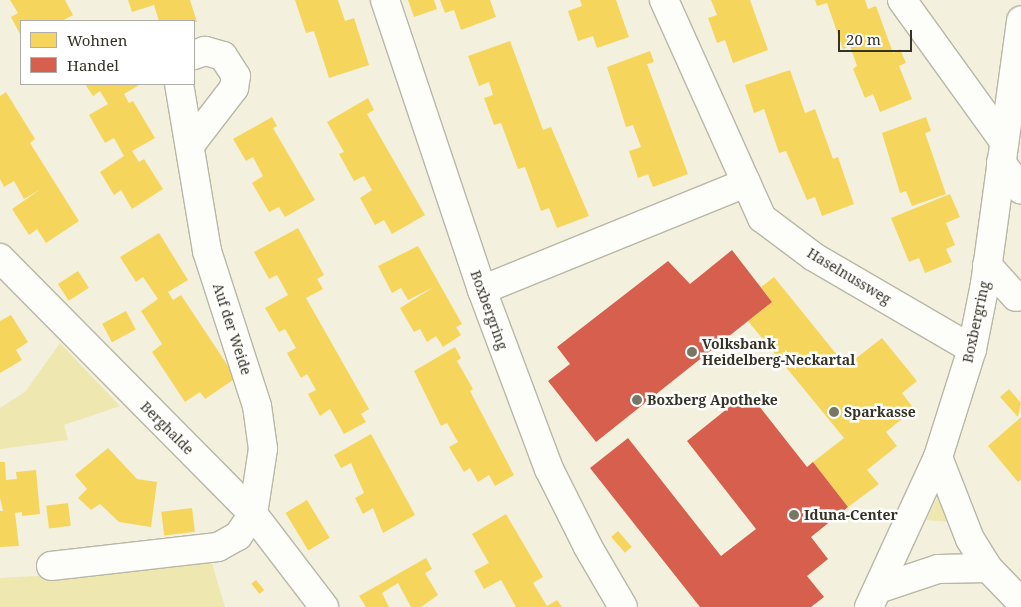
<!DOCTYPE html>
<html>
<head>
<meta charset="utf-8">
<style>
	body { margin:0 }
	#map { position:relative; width:1021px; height:607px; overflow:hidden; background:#f3f1dd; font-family:"Noto Serif",serif }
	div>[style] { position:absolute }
	.green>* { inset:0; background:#eee7b0 }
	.homes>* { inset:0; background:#f6d55c; transform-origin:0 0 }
	.shops>* { inset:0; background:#d6604d }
	.roads { filter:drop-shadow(1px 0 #b8b7a7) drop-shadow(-1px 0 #b8b7a7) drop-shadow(0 1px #b8b7a7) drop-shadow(0 -1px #b8b7a7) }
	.minor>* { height:28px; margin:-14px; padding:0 14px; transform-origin:14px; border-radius:14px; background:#fdfdfa }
	.dots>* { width:14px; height:14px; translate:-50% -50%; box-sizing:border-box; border:2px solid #fff; border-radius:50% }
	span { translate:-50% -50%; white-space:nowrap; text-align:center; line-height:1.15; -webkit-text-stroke:5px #fff; paint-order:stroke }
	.street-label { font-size:14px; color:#353325 }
	.poi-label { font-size:14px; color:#353325; font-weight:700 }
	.left { translate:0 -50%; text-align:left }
	.legend { position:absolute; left:20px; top:20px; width:175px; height:65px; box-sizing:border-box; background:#fff; border:1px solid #aeada8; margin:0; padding:6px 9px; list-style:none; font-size:15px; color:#353325 }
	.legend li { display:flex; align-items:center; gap:10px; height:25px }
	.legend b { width:25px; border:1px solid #aeada8 }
	.scale { position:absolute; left:838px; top:30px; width:74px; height:22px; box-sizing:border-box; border:2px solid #353325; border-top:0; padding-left:6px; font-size:15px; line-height:18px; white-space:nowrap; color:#353325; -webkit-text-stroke:4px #fff; paint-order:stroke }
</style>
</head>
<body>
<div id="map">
	<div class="green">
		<div style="clip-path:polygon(60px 343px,120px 406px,64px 425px,68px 440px,0 449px,0 408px,25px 392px)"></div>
		<div style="clip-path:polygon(939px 494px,943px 509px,947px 522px,926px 520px)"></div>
		<div style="clip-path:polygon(210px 557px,225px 607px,0 607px,0 578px,53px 575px)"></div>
	</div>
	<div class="homes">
		<div style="clip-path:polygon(10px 0,65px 0,73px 15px,62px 21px,21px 21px,21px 36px,11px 17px,18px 13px)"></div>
		<div style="clip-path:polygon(128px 0,190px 0,197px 22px,159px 21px,154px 5px,132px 12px)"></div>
		<div style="clip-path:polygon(295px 0,338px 0,345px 21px,354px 18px,369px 65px,329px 78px,314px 31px,306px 33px)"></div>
		<div style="clip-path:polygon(408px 0,434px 0,437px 9px,414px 17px)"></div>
		<div style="clip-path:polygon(440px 0,490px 0,496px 17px,461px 30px,454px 10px,445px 13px)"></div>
		<div style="clip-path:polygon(580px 0,616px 0,629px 37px,597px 48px,593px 36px,578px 41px,568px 11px,590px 3px,582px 6px)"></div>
		<div style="clip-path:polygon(711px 0,750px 0,768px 50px,733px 63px,725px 40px,717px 43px,708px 18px,717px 15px)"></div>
		<div style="clip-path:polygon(815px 0,865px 0,868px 9px,876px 6px,893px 53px,900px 49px,906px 63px,899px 66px,912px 99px,880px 112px,873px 94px,865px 98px,853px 69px,857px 66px,850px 46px,843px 49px,827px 3px,817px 6px)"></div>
		<div style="clip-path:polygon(510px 41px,543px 130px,551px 127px,589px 216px,557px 228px,549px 208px,541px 211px,525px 167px,518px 169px,501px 123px,494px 125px,484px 98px,493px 95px,489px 82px,479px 86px,468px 56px)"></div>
		<div style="clip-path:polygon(650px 51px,654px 62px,647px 64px,688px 174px,653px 187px,648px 174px,638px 178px,629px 151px,641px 147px,633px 125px,626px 127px,607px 67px)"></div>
		<div style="clip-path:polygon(790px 70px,805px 113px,815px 109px,833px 159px,838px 157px,854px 204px,822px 216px,815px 197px,807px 200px,786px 151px,779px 153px,764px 109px,754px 113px,745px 85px)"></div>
		<div style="clip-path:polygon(85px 84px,141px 84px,124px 94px,129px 103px,133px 101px,155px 138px,132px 151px,139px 162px,144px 159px,163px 189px,132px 209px,121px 190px,114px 195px,100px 172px,124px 156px,114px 138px,105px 143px,89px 115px,108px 104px,100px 91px,93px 96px)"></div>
		<div style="clip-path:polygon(6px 92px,35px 139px,30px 143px,79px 221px,46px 243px,37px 229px,29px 235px,12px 209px,41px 189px,24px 199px,14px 181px,4px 187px,0 179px,0 96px)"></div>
		<div style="clip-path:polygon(368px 98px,374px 110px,367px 114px,425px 215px,392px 234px,384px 220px,375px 225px,360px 198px,372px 190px,364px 176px,354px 181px,339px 154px,344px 152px,327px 122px)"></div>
		<div style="clip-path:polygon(272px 117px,277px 126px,273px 128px,315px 200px,285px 217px,279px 207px,269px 212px,252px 183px,263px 176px,253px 157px,246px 161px,233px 139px)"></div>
		<div style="clip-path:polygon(926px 117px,931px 131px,925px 133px,946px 194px,912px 206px,906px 191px,900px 193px,882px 133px)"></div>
		<div style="clip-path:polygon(950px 194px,960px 217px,946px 223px,955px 245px,946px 249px,952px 262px,925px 273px,919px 258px,909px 262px,891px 218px)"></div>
		<div style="clip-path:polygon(298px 228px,324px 275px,317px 279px,323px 289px,306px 298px,369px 409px,361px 414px,366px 422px,344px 434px,330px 409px,320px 416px,308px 394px,316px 390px,307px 374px,301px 378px,287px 353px,296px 348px,285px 329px,279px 332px,265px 308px,288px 295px,277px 275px,269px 279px,254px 252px)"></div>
		<div style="clip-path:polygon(159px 233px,188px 280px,168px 292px,173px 300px,181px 295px,236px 378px,205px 399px,200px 392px,185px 402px,152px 352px,162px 344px,141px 311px,158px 299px,143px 277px,136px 282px,120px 257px)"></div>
		<div style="clip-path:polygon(418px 246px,462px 324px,456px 327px,461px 335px,443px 347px,436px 336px,427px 342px,420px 329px,414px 332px,400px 308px,434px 287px,408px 300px,401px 288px,392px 293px,378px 266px)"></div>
		<div style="left:78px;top:271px;width:20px;height:24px;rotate:57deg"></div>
		<div style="clip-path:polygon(774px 277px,846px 366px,882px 338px,917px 381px,902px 393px,914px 409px,886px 432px,897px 446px,867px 470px,879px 484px,848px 507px,813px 462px,844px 438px,748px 321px,772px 302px,761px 287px)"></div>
		<div style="left:126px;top:311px;width:21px;height:27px;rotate:62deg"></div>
		<div style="clip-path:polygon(11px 315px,28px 342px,16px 350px,22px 360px,0 373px,0 321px)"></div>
		<div style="clip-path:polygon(455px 347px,461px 358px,457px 361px,473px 389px,470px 391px,514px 475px,495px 486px,489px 475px,478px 482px,470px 468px,464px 472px,449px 447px,458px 442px,447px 423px,441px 426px,414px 371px)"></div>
		<div style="clip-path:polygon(1009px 389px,1021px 403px,1018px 417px,1000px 397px)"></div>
		<div style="clip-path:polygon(1021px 417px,1021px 480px,1018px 482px,988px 446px)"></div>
		<div style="clip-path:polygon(371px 434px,415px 515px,383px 533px,373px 508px,363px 514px,355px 498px,364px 493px,351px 463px,341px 468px,334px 455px)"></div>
		<div style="clip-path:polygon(108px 448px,137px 479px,157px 482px,151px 527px,119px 522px,100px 504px,91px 510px,78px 498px,87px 489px,75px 475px)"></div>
		<div style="clip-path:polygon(0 462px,5px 462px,6px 480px,17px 479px,16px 472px,36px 470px,40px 514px,22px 516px,22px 512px,15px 513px,19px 546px,0 547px,0 511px,3px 511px,0 498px)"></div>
		<div style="left:307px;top:500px;width:44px;height:25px;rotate:59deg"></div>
		<div style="left:68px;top:503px;width:23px;height:22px;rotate:83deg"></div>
		<div style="left:192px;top:508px;width:24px;height:31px;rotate:83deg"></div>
		<div style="clip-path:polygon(506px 514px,543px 577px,533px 583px,547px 606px,557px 600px,562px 607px,516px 607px,501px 580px,484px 589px,474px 571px,489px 563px,472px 534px)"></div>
		<div style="left:618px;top:531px;width:21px;height:9px;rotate:49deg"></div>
		<div style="clip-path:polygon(426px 558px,432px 569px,425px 573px,438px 595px,421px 607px,411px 607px,398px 583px,382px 593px,389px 607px,366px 607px,359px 596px)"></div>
		<div style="left:256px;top:580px;width:13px;height:6px;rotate:51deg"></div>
	</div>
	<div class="shops">
		<div style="clip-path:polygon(732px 250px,772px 302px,596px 442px,548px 381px,570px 364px,557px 347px,668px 261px,690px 284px)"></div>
		<div style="clip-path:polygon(748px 392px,807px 467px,813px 462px,848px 507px,811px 537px,828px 559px,807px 576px,824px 597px,811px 607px,700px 607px,590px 468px,628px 438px,721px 556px,756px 529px,687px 441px)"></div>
	</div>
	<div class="roads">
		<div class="minor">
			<div style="left:385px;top:0;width:306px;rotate:71.5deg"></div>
			<div style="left:482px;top:290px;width:191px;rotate:69.5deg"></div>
			<div style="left:549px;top:469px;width:87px;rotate:63.4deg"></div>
			<div style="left:588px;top:547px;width:69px;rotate:59.7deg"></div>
			<div style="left:664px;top:0;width:239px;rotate:65.8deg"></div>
			<div style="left:762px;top:218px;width:65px;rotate:36.9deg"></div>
			<div style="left:814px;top:257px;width:183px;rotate:30.2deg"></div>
			<div style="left:902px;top:0;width:173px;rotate:54.2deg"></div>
			<div style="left:191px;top:144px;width:71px;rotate:-52.5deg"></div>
			<div style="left:234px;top:88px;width:12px;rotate:-81deg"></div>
			<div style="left:236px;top:76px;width:24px;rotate:-123deg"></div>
			<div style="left:223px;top:56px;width:19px;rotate:-164deg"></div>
			<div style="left:205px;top:51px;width:12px;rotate:160deg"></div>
			<div style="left:1001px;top:162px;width:34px;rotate:54deg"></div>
			<div style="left:0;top:258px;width:360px;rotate:45.3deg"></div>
			<div style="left:253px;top:514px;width:117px;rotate:52.6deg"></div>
			<div style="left:987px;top:265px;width:43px;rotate:47.8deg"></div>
			<div style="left:482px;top:290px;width:285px;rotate:-22.1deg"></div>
			<div style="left:938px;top:457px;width:88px;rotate:68.7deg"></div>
			<div style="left:970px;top:539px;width:34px;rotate:58deg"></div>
			<div style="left:988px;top:568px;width:47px;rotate:45.9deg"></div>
			<div style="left:51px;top:566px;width:168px;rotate:-6.5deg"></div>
			<div style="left:218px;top:547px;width:23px;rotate:-29deg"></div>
			<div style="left:238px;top:536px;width:27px;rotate:-56deg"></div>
			<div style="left:253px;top:514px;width:66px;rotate:-81.3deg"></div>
			<div style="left:263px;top:449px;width:43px;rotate:-97.9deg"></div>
			<div style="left:257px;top:406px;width:163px;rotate:-107.9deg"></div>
			<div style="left:207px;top:251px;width:169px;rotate:-99.5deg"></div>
			<div style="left:881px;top:588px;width:60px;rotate:-18.4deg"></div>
			<div style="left:938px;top:569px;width:50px;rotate:-1.1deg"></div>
			<div style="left:869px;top:607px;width:165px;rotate:-65.3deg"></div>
			<div style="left:938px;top:457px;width:113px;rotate:-72.5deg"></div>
			<div style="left:972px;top:349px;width:66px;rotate:-78.7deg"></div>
			<div style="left:985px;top:284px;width:266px;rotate:-82.2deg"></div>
		</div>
	</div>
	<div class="dots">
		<div style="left:692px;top:352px;background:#787665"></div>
		<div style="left:637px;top:400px;background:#787665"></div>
		<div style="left:834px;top:412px;background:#787665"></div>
		<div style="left:794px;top:515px;background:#787665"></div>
	</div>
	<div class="street-label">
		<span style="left:849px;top:276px;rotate:31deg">Haselnussweg</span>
		<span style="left:489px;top:310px;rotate:70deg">Boxbergring</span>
		<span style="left:976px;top:322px;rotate:-78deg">Boxbergring</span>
		<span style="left:232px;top:329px;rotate:72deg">Auf der Weide</span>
		<span style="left:167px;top:428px;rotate:45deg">Berghalde</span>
	</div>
	<div class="poi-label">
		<span class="left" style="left:702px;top:352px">Volksbank<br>Heidelberg-Neckartal</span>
		<span class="left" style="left:647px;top:400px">Boxberg Apotheke</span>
		<span class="left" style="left:844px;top:412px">Sparkasse</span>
		<span class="left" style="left:804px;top:515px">Iduna-Center</span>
	</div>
	<ul class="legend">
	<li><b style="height:14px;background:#f6d55c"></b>Wohnen</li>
	<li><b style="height:14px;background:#d6604d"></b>Handel</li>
	</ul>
	<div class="scale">20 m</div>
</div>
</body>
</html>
